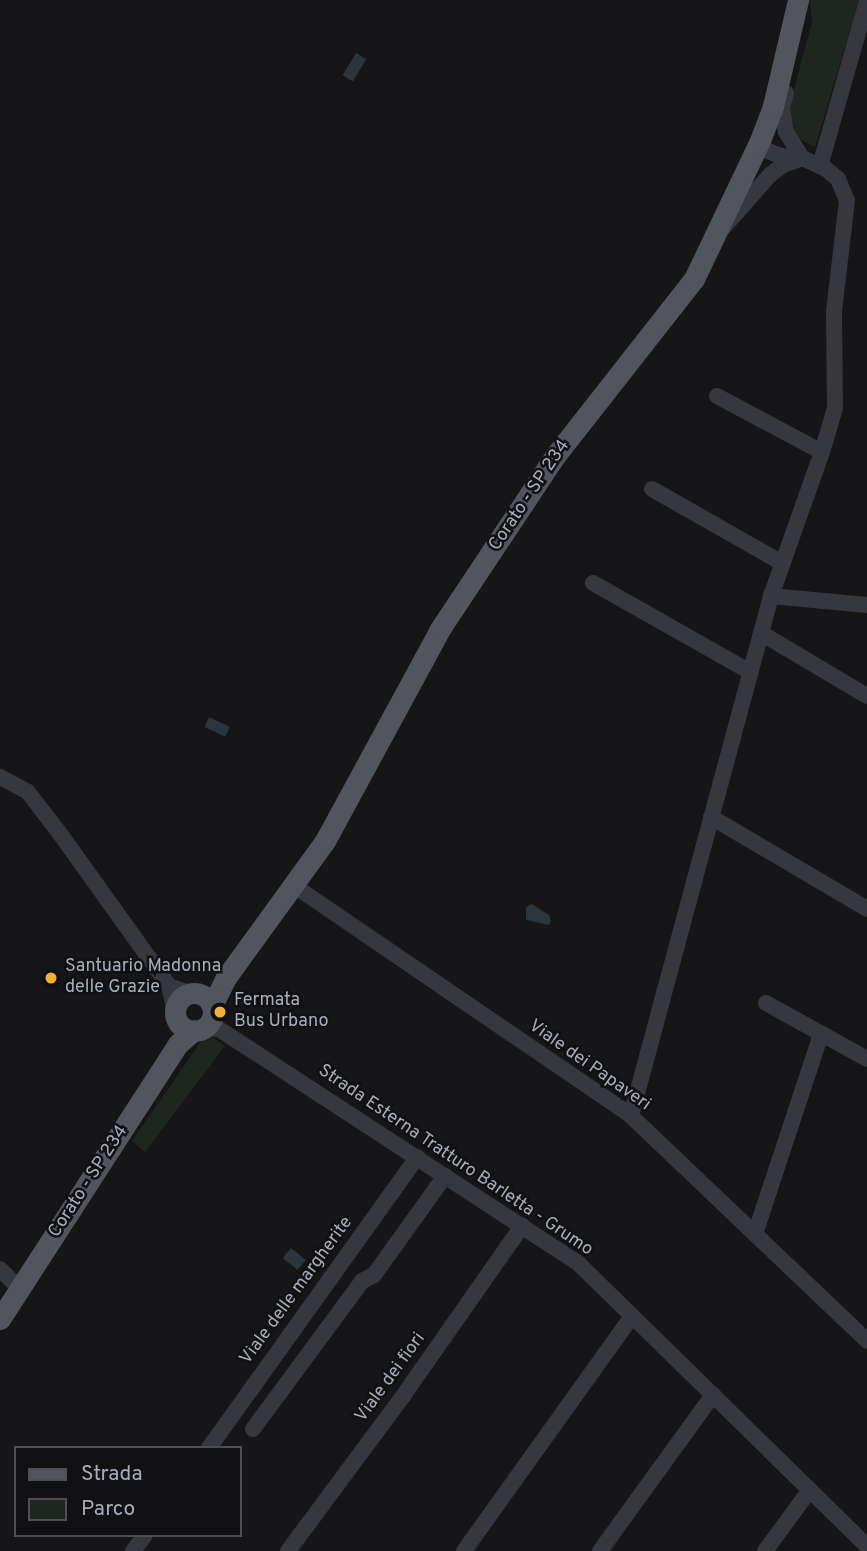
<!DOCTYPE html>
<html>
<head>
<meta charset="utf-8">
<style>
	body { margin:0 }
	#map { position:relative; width:867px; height:1551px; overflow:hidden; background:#161618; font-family:Overpass,sans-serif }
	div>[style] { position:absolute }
	.green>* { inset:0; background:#1e261f }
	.water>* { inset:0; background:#2c353c; transform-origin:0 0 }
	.minor>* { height:16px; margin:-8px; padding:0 8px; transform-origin:8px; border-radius:8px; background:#37383d }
	.major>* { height:21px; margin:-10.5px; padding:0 10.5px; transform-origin:10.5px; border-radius:10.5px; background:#53555c }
	.major>.ring { margin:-10.5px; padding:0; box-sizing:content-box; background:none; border:21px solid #53555c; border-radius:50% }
	.dots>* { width:19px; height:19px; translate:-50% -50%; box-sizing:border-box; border:4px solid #111113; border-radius:50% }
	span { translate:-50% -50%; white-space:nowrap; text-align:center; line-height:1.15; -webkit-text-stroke:5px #111113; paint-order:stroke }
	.street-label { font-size:18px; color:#a8adb8 }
	.poi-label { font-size:18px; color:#a8adb8 }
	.left { translate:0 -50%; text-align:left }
	.legend { position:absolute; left:14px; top:1446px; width:228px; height:91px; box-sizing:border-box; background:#111113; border:2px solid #4d4f55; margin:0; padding:9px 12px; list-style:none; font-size:21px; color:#a8adb8 }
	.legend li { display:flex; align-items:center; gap:14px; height:35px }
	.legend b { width:35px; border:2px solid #4d4f55 }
</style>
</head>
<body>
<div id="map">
	<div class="green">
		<div style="clip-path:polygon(810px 0,859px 0,815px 147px,798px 138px,788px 112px,812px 22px)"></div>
		<div style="clip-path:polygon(207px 1033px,225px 1046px,145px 1152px,132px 1141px)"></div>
	</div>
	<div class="water">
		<div style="left:356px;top:53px;width:12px;height:26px;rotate:31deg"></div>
		<div style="left:209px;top:717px;width:23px;height:11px;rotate:25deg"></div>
		<div style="clip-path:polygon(532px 904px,549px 915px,551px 921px,549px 925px,526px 920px,526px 907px)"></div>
		<div style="left:291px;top:1248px;width:19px;height:13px;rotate:39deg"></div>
	</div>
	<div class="minor">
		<div style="left:786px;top:93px;width:16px;rotate:105deg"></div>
		<div style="left:782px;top:108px;width:24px;rotate:81deg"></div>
		<div style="left:786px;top:132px;width:31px;rotate:58deg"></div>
		<div style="left:820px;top:166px;width:172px;rotate:-74.1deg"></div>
		<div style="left:724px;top:227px;width:69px;rotate:-48.5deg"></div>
		<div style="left:770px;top:175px;width:16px;rotate:-38deg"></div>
		<div style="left:783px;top:165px;width:18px;rotate:-19deg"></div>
		<div style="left:717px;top:396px;width:119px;rotate:28.1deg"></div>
		<div style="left:652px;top:489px;width:150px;rotate:29.6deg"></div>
		<div style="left:593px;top:583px;width:180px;rotate:29.5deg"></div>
		<div style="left:771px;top:596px;width:96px;rotate:5.4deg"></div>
		<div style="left:761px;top:633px;width:123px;rotate:30.7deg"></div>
		<div style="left:0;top:777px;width:32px;rotate:28deg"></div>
		<div style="left:28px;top:792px;width:54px;rotate:52.5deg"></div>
		<div style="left:61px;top:835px;width:186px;rotate:54.4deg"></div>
		<div style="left:169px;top:986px;width:26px;rotate:77deg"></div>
		<div style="left:711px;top:817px;width:181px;rotate:30.5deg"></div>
		<div style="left:293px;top:885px;width:409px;rotate:34.3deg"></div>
		<div style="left:631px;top:1116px;width:326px;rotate:43.6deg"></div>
		<div style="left:169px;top:986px;width:21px;rotate:19deg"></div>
		<div style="left:766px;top:1003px;width:115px;rotate:29deg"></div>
		<div style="left:203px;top:1028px;width:16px;rotate:4deg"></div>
		<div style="left:219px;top:1029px;width:430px;rotate:33.1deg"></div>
		<div style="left:579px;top:1264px;width:403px;rotate:44.4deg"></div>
		<div style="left:631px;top:1116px;width:539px;rotate:-74.93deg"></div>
		<div style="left:771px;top:596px;width:153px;rotate:-70.5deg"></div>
		<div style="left:822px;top:452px;width:46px;rotate:-73.5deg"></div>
		<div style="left:835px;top:408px;width:97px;rotate:-90.6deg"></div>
		<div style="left:834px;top:311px;width:111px;rotate:-83.3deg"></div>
		<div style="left:847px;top:201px;width:24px;rotate:-112deg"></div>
		<div style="left:838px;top:179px;width:16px;rotate:-140deg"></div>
		<div style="left:826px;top:169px;width:26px;rotate:-155deg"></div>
		<div style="left:802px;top:158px;width:21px;rotate:-175deg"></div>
		<div style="left:781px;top:156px;width:14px;rotate:-159deg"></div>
		<div style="left:768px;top:151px;width:12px;rotate:-138deg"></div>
		<div style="left:755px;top:1234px;width:211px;rotate:-71.7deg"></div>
		<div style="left:0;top:1269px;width:28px;rotate:45deg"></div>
		<div style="left:253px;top:1429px;width:184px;rotate:-53.6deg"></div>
		<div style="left:362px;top:1281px;width:13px;rotate:-27deg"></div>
		<div style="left:374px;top:1275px;width:122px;rotate:-54.4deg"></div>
		<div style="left:209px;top:1448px;width:358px;rotate:-54.4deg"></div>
		<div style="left:133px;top:1551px;width:20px;rotate:-53deg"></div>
		<div style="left:288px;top:1551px;width:193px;rotate:-53.4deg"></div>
		<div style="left:403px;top:1396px;width:208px;rotate:-55deg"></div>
		<div style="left:464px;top:1551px;width:289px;rotate:-54.4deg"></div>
		<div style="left:600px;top:1551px;width:193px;rotate:-54.1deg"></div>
		<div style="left:765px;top:1551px;width:76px;rotate:-53.6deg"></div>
	</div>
	<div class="major">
		<div class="ring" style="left:175px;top:993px;width:17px;height:17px"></div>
		<div style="left:212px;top:1006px;width:30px;rotate:-64deg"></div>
		<div style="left:225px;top:979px;width:170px;rotate:-54.1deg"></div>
		<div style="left:325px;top:841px;width:241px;rotate:-61.5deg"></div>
		<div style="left:440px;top:629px;width:208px;rotate:-56.4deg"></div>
		<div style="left:555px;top:456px;width:225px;rotate:-51.9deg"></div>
		<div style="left:694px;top:279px;width:151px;rotate:-64.5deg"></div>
		<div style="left:759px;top:143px;width:40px;rotate:-69deg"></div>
		<div style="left:773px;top:106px;width:109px;rotate:-76.7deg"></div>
		<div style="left:0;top:1319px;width:328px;rotate:-57.1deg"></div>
		<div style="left:178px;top:1044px;width:21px;rotate:-41deg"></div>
	</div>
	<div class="dots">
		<div style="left:51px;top:978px;background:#f2b134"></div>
		<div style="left:220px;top:1012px;background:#f2b134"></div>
	</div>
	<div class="street-label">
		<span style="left:530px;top:496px;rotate:-56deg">Corato - SP 234</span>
		<span style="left:589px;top:1066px;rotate:35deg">Viale dei Papaveri</span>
		<span style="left:455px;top:1161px;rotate:34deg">Strada Esterna Tratturo Barletta - Grumo</span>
		<span style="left:89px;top:1182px;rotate:-57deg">Corato - SP 234</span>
		<span style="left:297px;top:1291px;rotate:-54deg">Viale delle margherite</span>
		<span style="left:391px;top:1378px;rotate:-54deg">Viale dei fiori</span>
	</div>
	<div class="poi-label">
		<span class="left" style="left:65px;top:978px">Santuario Madonna<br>delle Grazie</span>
		<span class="left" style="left:234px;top:1012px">Fermata<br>Bus Urbano</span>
	</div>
	<ul class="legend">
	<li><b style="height:9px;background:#53555c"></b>Strada</li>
	<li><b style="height:19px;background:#1e261f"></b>Parco</li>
	</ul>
</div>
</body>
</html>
